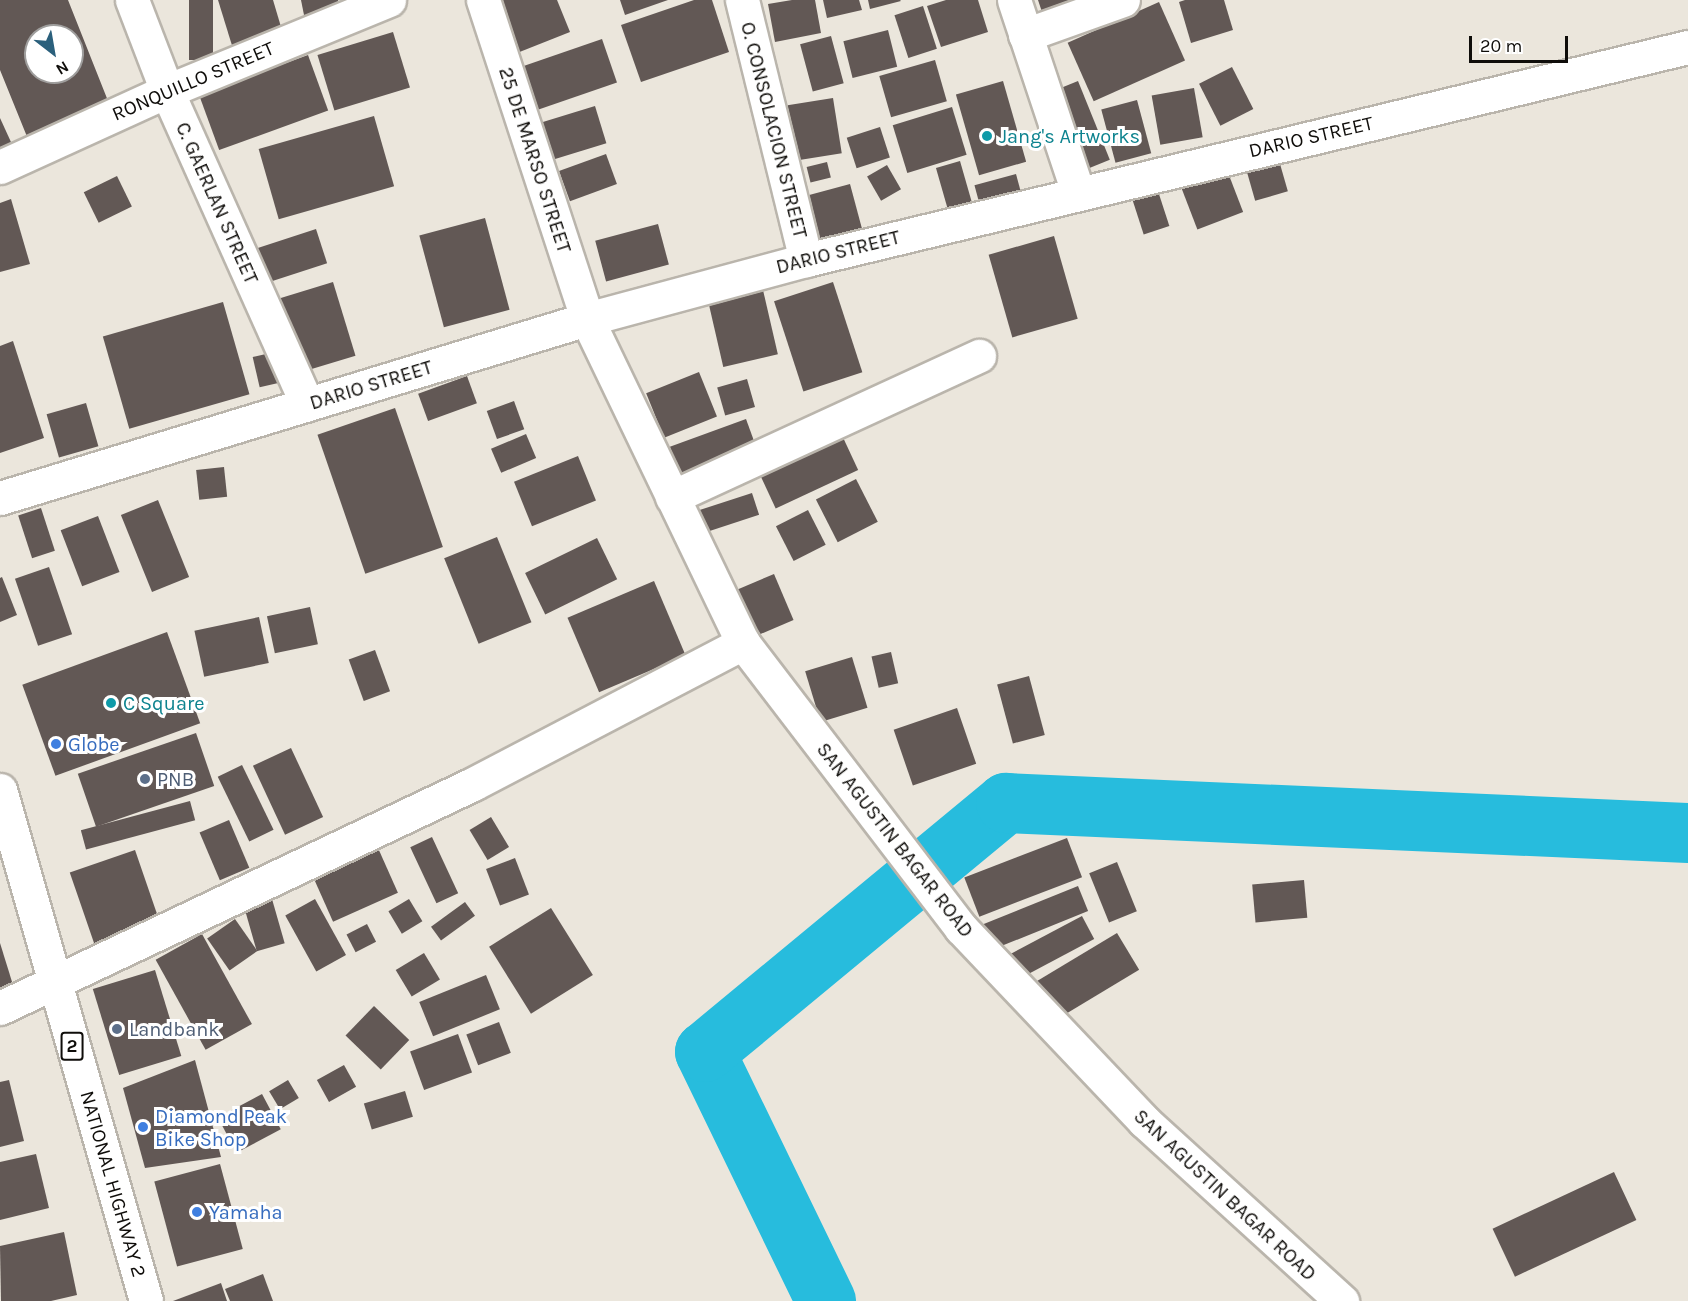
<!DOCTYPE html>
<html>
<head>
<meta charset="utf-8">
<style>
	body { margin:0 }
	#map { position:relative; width:1688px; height:1301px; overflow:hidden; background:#ebe6dc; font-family:Karla,sans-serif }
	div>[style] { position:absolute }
	.river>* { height:60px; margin:-30px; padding:0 30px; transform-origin:30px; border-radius:30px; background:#27bcdd }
	.building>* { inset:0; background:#625855; transform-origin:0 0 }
	.roads { filter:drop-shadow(2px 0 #bab5ac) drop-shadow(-2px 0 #bab5ac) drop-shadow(0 2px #bab5ac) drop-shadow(0 -2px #bab5ac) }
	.minor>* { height:33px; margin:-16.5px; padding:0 16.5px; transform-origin:16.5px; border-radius:16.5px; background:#fff }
	.major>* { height:33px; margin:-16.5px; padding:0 16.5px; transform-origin:16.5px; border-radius:16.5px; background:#fff }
	.dots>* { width:16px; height:16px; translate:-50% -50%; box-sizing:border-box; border:3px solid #fff; border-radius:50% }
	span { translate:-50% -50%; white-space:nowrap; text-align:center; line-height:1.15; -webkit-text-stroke:6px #fff; paint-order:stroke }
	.shield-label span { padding:2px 4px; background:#fff; border:2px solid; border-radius:4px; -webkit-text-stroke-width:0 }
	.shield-label { font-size:18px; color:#0f0d0a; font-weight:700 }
	.street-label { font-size:20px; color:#0f0d0a }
	.culture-label { font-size:20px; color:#0d838f }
	.left { translate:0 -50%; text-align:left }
	.shop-label { font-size:20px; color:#366cbe }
	.service-label { font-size:20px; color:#4e5e75 }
	.north { position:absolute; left:24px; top:24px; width:60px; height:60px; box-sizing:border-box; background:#fff; border:2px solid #9f9e9d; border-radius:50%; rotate:149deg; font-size:16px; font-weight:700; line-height:24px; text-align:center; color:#0f0d0a }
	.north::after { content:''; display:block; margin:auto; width:21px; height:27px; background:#2b607c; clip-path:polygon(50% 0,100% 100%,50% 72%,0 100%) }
	.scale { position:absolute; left:1469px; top:36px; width:99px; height:27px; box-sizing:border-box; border:3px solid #0f0d0a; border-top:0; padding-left:8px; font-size:18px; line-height:21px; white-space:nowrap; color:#0f0d0a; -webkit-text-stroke:4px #fff; paint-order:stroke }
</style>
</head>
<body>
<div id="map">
	<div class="river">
		<div style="left:826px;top:1301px;width:277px;rotate:-115.9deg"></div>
		<div style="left:705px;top:1052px;width:391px;rotate:-39.6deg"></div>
		<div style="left:1006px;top:803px;width:683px;rotate:2.52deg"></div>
	</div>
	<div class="building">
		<div style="clip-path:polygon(evenodd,0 0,68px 0,112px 111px,30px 144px,0 70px,0 0,36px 36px,72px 36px,72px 72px,36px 72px,36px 36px)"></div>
		<div style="left:189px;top:0;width:24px;height:60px"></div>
		<div style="clip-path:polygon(218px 0,273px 0,284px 37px,234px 52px)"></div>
		<div style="clip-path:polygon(301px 0,338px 0,342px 18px,306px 25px)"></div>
		<div style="clip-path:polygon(491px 0,557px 0,570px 32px,512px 55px)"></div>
		<div style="clip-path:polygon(620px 0,668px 0,625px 15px)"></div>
		<div style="clip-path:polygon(694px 0,712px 0,729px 52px,641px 82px,621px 25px)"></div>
		<div style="clip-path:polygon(792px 0,815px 0,821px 33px,775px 42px,768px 4px)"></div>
		<div style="clip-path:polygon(823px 0,859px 0,862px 10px,827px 18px)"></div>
		<div style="clip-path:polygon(868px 0,900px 0,901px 1px,870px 9px)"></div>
		<div style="clip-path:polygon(946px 0,978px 0,988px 32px,941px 47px,927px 6px)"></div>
		<div style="clip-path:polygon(1038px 0,1082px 0,1044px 18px)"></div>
		<div style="clip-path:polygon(1185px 0,1224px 0,1233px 30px,1191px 43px,1179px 2px)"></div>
		<div style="left:1159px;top:2px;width:64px;height:100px;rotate:66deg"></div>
		<div style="left:923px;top:6px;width:45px;height:30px;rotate:72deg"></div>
		<div style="left:888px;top:30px;width:38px;height:46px;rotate:76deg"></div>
		<div style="left:393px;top:32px;width:58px;height:79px;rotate:73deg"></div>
		<div style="left:831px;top:36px;width:49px;height:32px;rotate:75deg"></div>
		<div style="left:602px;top:39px;width:46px;height:89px;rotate:71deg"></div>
		<div style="left:308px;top:55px;width:59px;height:116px;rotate:70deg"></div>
		<div style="left:935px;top:60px;width:43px;height:58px;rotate:74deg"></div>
		<div style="left:1232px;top:67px;width:47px;height:37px;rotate:63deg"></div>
		<div style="left:1003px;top:81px;width:84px;height:49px;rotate:74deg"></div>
		<div style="left:1078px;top:81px;width:85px;height:30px;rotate:68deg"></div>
		<div style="left:1194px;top:88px;width:50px;height:43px;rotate:80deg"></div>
		<div style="left:833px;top:98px;width:56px;height:46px;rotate:81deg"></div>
		<div style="left:1137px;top:100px;width:55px;height:37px;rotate:75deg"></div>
		<div style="left:595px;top:106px;width:39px;height:63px;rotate:73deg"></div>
		<div style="left:952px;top:107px;width:50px;height:62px;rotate:73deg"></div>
		<div style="left:374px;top:116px;width:73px;height:120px;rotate:74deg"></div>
		<div style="clip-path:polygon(0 118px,16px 153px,0 160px)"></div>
		<div style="left:880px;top:127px;width:32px;height:35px;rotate:72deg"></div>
		<div style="left:1276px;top:150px;width:43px;height:34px;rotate:74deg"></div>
		<div style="left:606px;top:154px;width:32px;height:50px;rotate:70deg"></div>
		<div style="left:960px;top:161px;width:51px;height:25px;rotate:74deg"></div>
		<div style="left:827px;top:162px;width:16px;height:21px;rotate:76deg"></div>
		<div style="left:887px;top:165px;width:28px;height:23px;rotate:60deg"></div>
		<div style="left:1227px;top:170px;width:45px;height:49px;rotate:69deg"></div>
		<div style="left:1016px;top:174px;width:27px;height:43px;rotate:75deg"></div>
		<div style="left:117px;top:176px;width:34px;height:37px;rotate:64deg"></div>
		<div style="left:850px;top:184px;width:56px;height:47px;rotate:75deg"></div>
		<div style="left:1157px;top:188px;width:40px;height:27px;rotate:72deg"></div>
		<div style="clip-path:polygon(11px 199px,30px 264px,0 272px,0 203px)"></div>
		<div style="left:485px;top:218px;width:95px;height:68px;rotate:75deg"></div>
		<div style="left:658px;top:224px;width:42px;height:65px;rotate:75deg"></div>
		<div style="left:316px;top:229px;width:36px;height:72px;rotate:72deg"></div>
		<div style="left:1054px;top:236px;width:86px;height:68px;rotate:74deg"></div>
		<div style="left:333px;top:282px;width:77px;height:58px;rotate:73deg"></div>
		<div style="left:833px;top:282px;width:95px;height:62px;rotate:72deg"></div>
		<div style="left:763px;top:290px;width:66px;height:56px;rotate:77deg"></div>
		<div style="left:223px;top:302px;width:96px;height:125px;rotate:74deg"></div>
		<div style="clip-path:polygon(13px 341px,44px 438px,0 453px,0 346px)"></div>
		<div style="left:279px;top:351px;width:31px;height:27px;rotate:77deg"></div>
		<div style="left:699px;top:372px;width:48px;height:57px;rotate:68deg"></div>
		<div style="left:467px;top:376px;width:29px;height:52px;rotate:70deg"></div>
		<div style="left:747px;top:379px;width:29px;height:31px;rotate:74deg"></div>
		<div style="left:514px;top:401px;width:30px;height:29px;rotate:70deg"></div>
		<div style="left:86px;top:403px;width:45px;height:41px;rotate:74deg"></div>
		<div style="left:395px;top:408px;width:147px;height:82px;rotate:71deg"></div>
		<div style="left:746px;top:419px;width:33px;height:81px;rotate:70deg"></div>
		<div style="left:840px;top:431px;width:43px;height:91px;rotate:65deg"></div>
		<div style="left:526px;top:434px;width:26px;height:38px;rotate:67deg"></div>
		<div style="left:578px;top:456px;width:48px;height:69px;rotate:68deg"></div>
		<div style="left:224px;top:467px;width:30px;height:28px;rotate:84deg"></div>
		<div style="left:856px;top:479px;width:48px;height:45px;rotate:63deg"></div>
		<div style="left:752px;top:493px;width:23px;height:56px;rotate:72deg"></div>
		<div style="left:158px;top:500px;width:83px;height:40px;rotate:68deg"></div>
		<div style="left:41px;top:508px;width:45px;height:24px;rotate:72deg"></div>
		<div style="left:808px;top:510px;width:39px;height:36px;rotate:63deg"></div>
		<div style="left:98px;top:516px;width:60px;height:40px;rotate:69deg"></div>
		<div style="left:497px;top:537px;width:92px;height:57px;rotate:68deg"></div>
		<div style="left:597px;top:538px;width:46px;height:80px;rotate:64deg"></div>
		<div style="left:49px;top:567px;width:71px;height:36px;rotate:71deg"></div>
		<div style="left:774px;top:574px;width:50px;height:48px;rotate:67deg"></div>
		<div style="clip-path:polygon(2px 577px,17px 615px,0 622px,0 578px)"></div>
		<div style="left:654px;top:581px;width:81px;height:94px;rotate:67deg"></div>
		<div style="left:310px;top:607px;width:38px;height:44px;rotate:78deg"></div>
		<div style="left:259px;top:617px;width:47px;height:66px;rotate:78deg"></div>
		<div style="left:167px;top:632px;width:97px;height:154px;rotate:70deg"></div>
		<div style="left:375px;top:650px;width:44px;height:28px;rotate:70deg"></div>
		<div style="left:891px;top:652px;width:32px;height:20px;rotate:77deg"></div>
		<div style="left:852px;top:657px;width:53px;height:49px;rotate:73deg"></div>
		<div style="left:1029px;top:676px;width:61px;height:33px;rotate:75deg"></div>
		<div style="left:957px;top:708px;width:59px;height:67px;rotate:71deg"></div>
		<div style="left:196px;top:733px;width:56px;height:125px;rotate:71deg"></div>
		<div style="left:291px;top:748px;width:76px;height:42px;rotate:65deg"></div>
		<div style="left:242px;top:765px;width:72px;height:27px;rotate:64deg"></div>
		<div style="left:190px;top:801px;width:20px;height:113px;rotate:75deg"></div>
		<div style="left:491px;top:817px;width:35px;height:25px;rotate:59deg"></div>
		<div style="left:229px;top:820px;width:52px;height:32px;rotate:67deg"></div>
		<div style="left:432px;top:837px;width:62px;height:24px;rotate:65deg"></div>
		<div style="left:1067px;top:838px;width:42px;height:110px;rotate:69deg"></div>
		<div style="left:378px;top:848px;width:49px;height:71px;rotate:66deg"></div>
		<div style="left:135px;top:850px;width:78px;height:69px;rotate:71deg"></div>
		<div style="left:515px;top:858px;width:39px;height:31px;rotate:69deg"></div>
		<div style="left:1117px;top:862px;width:53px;height:30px;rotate:68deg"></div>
		<div style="left:1304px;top:880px;width:38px;height:52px;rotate:85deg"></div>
		<div style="left:1078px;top:886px;width:27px;height:105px;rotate:68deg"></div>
		<div style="left:272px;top:899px;width:46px;height:29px;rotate:74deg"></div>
		<div style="left:315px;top:899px;width:64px;height:34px;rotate:61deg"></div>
		<div style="left:409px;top:899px;width:26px;height:24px;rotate:59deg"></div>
		<div style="left:465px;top:902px;width:17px;height:42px;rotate:54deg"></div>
		<div style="left:551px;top:908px;width:79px;height:73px;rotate:58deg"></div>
		<div style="left:1082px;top:916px;width:26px;height:81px;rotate:62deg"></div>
		<div style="left:235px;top:919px;width:39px;height:34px;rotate:55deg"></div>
		<div style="left:367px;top:924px;width:20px;height:23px;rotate:63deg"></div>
		<div style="left:1117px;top:933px;width:43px;height:100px;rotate:59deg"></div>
		<div style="left:202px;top:934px;width:103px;height:53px;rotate:61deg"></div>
		<div style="clip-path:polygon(0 943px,13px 985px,0 989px)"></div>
		<div style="left:424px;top:953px;width:31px;height:33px;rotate:59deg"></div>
		<div style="left:155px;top:970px;width:90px;height:65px;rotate:73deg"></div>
		<div style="left:486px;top:975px;width:37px;height:72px;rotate:68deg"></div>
		<div style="left:374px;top:1006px;width:49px;height:41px;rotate:44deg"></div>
		<div style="left:499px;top:1022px;width:33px;height:35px;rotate:69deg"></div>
		<div style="left:458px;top:1034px;width:41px;height:51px;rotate:70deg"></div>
		<div style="clip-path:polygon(195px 1060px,221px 1157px,145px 1168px,123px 1088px)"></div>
		<div style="left:344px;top:1065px;width:25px;height:31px;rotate:61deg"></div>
		<div style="clip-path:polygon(9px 1080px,24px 1141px,0 1147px,0 1082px)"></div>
		<div style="left:288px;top:1080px;width:21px;height:22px;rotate:59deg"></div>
		<div style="left:405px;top:1091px;width:27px;height:43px;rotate:73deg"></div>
		<div style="left:262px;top:1094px;width:40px;height:50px;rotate:62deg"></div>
		<div style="clip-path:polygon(36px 1154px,49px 1208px,0 1220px,0 1162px)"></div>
		<div style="left:220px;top:1164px;width:88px;height:68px;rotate:75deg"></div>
		<div style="left:1614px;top:1172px;width:53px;height:134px;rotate:65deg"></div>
		<div style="clip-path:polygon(64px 1232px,77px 1295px,51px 1301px,1px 1301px,0 1246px)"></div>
		<div style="clip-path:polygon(263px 1274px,273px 1301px,230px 1301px,225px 1289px)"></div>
		<div style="clip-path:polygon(221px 1283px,227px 1301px,173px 1301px)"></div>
	</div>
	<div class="roads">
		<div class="minor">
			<div style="left:132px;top:0;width:97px;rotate:69deg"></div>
			<div style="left:167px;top:91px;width:343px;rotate:65.9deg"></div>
			<div style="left:483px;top:0;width:336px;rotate:71.9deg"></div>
			<div style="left:587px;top:319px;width:360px;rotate:64.3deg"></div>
			<div style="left:743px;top:643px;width:359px;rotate:52.6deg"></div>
			<div style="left:961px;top:928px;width:266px;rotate:46.5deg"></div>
			<div style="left:1144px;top:1121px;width:268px;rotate:42.3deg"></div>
			<div style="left:742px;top:0;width:268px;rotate:76.2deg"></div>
			<div style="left:1014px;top:0;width:202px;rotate:71.6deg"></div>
			<div style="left:1025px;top:35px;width:104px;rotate:-19.7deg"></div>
			<div style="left:0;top:167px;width:183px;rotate:-24.5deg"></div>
			<div style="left:167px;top:91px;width:240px;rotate:-22.3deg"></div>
			<div style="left:672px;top:497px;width:338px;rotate:-24.7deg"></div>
			<div style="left:0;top:498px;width:614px;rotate:-16.96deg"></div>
			<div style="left:587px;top:319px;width:227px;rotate:-15.1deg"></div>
			<div style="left:806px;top:260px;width:907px;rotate:-13.58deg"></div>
			<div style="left:0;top:1008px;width:523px;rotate:-25.34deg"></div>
			<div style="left:473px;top:784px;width:305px;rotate:-27.6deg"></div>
		</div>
		<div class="major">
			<div style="left:0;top:790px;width:531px;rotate:74.05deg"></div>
		</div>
	</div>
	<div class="dots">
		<div style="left:987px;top:136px;background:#0f9aa8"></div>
		<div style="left:111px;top:703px;background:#0f9aa8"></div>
		<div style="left:56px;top:744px;background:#3f7fe0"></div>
		<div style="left:145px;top:779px;background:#5c6f8a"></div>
		<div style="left:117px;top:1029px;background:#5c6f8a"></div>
		<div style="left:143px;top:1127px;background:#3f7fe0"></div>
		<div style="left:197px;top:1212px;background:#3f7fe0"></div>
	</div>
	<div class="shield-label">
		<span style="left:72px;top:1046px">2</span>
	</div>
	<div class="street-label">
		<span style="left:193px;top:81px;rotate:-23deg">RONQUILLO STREET</span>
		<span style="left:774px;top:130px;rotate:76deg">O. CONSOLACION STREET</span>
		<span style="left:1311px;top:137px;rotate:-13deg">DARIO STREET</span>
		<span style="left:535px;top:160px;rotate:72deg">25 DE MARSO STREET</span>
		<span style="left:217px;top:203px;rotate:66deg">C. GAERLAN STREET</span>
		<span style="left:838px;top:252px;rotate:-14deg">DARIO STREET</span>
		<span style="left:371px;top:385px;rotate:-17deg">DARIO STREET</span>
		<span style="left:895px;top:840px;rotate:52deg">SAN AGUSTIN BAGAR ROAD</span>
		<span style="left:113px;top:1184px;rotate:74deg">NATIONAL HIGHWAY 2</span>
		<span style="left:1225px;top:1195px;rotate:43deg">SAN AGUSTIN BAGAR ROAD</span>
	</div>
	<div class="culture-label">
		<span class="left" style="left:999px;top:136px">Jang's Artworks</span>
		<span class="left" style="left:123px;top:703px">C Square</span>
	</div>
	<div class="shop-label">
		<span class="left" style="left:68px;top:744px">Globe</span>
		<span class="left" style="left:155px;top:1128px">Diamond Peak<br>Bike Shop</span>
		<span class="left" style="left:209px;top:1212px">Yamaha</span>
	</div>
	<div class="service-label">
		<span class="left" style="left:157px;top:779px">PNB</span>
		<span class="left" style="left:129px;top:1029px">Landbank</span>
	</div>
	<div class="north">N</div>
	<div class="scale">20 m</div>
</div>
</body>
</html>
